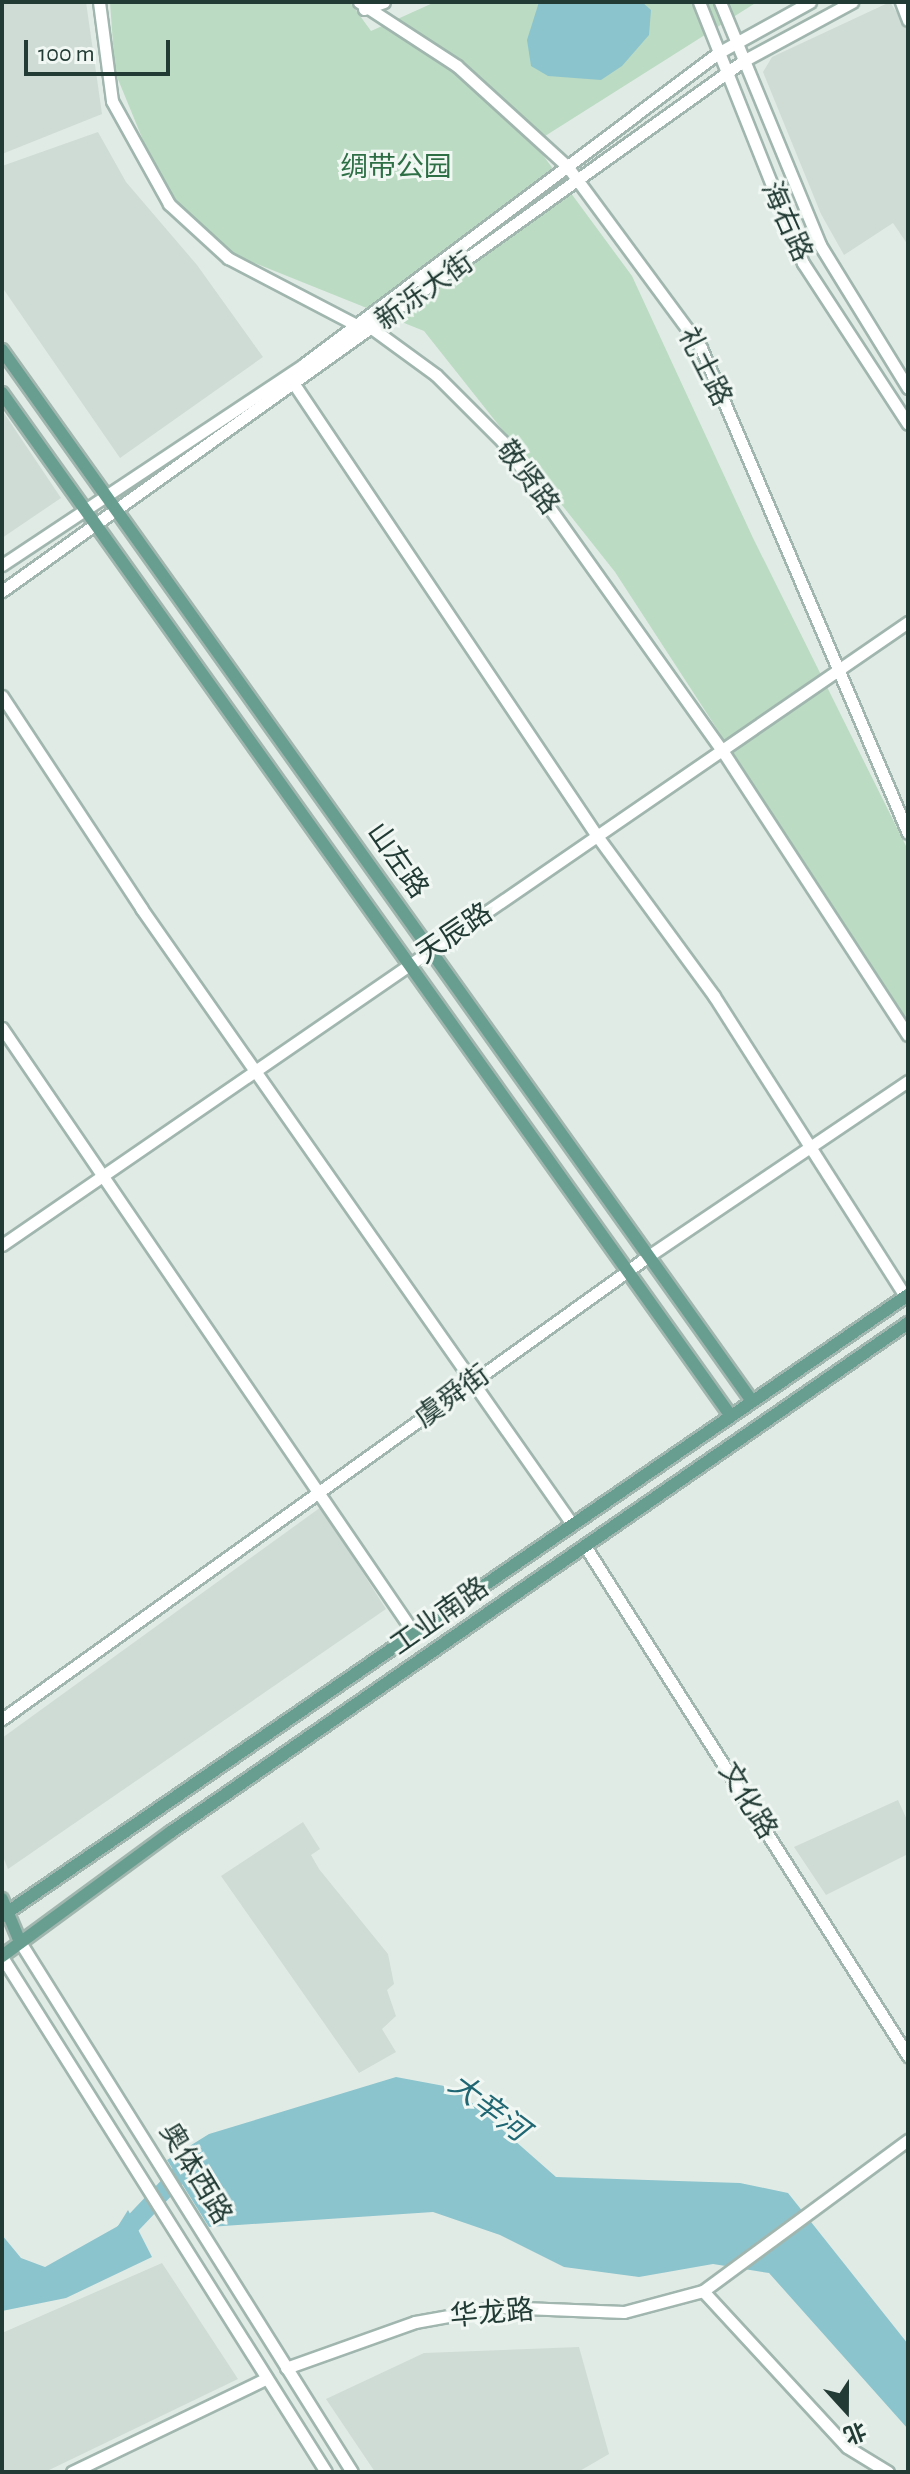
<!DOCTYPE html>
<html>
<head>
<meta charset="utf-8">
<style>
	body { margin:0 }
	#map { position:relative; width:910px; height:2474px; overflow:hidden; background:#e1ebe6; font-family:"Alegreya Sans","Noto Sans SC",sans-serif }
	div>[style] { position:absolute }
	.built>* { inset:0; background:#cfdbd5 }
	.green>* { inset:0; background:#bbdbc3 }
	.water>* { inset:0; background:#8cc4cd }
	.river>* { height:18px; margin:-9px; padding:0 9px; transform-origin:9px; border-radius:9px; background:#8cc4cd }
	.roads { filter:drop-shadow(2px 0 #a0b6ae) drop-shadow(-2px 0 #a0b6ae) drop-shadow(0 2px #a0b6ae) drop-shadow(0 -2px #a0b6ae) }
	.secondary>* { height:11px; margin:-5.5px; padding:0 5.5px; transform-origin:5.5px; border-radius:5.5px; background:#fff }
	.primary>* { height:12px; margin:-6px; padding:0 6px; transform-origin:6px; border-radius:6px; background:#689e8f }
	span { translate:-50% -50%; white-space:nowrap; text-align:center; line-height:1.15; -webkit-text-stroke:6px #f1f8f4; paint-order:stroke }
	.park-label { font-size:28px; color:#2f6f46 }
	.street-label { font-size:28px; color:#223b34 }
	.water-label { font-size:30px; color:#206773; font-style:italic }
	.frame { position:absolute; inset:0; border:4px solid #223b34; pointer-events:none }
	.north { position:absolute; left:806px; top:2370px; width:80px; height:80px; -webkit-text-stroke:6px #f1f8f4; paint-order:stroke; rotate:159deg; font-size:22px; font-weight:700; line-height:32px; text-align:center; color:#223b34 }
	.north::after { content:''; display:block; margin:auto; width:28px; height:36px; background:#223b34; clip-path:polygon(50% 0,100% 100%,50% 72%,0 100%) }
	.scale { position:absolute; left:24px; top:40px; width:146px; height:36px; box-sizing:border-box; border:4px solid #223b34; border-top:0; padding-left:10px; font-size:24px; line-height:28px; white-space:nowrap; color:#223b34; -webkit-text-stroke:6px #f1f8f4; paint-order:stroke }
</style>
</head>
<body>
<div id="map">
	<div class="built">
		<div style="clip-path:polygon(2px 2px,86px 2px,102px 114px,2px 154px)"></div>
		<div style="clip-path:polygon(890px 2px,908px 30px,908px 245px,893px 223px,844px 255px,821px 214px,763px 72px,772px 57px)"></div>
		<div style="clip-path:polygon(98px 132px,126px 182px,197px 265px,263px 357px,120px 458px,2px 287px,2px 166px)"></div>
		<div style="clip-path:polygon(2px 410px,61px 498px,2px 538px)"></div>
		<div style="clip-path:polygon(321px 1507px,386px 1609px,8px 1869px,2px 1854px,2px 1738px)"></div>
		<div style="clip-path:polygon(898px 1800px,908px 1822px,908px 1854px,826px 1895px,794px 1847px)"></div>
		<div style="clip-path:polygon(303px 1822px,320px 1849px,311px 1855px,319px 1869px,388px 1954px,394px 1984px,387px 1990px,396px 2016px,382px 2029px,396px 2052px,359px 2073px,221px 1876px)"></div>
		<div style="clip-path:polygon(162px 2263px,238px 2379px,45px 2472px,2px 2472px,2px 2333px)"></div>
		<div style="clip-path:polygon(579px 2347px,609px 2454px,578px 2472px,375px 2472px,326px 2399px,424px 2353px)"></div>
	</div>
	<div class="green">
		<div style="clip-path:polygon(110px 2px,350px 2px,371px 31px,435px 2px,757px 2px,534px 143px,632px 276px,753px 538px,908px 850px,908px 1023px,615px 572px,424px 331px,217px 248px,159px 179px,115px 72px)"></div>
	</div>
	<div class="water">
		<div style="clip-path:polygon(539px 2px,642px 2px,651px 10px,649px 35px,622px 66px,601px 80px,548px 76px,531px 66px,527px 40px)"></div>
		<div style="clip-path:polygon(396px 2077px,455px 2088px,556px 2177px,740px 2183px,788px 2193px,908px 2344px,908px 2429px,769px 2273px,713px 2264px,639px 2277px,564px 2267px,500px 2235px,433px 2212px,209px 2227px,167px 2160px,209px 2134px)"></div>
		<div style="clip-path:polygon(128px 2210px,152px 2257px,66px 2298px,2px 2311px,2px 2235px,21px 2258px,45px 2267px,118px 2226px)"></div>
	</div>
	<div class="river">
		<div style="left:118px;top:2239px;width:110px;rotate:-46.5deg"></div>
	</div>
	<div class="roads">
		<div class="secondary">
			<div style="left:99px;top:2px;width:100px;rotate:82.5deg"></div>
			<div style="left:112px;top:101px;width:118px;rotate:61deg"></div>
			<div style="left:169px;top:204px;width:80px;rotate:42.5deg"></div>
			<div style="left:228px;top:258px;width:144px;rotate:27.6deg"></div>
			<div style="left:356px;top:325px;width:17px;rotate:13deg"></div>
			<div style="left:373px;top:329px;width:78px;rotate:36.1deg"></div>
			<div style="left:436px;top:375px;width:93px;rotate:45deg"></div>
			<div style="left:502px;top:441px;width:379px;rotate:54.6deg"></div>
			<div style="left:722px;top:750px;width:340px;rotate:56.9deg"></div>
			<div style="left:359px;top:2px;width:117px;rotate:33.1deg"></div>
			<div style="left:457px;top:66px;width:149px;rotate:42.3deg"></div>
			<div style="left:567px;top:166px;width:226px;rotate:53.6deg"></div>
			<div style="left:701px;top:348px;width:527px;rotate:66.89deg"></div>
			<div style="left:699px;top:2px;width:281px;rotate:68.3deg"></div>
			<div style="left:803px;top:263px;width:192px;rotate:56.9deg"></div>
			<div style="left:720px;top:2px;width:263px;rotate:67.6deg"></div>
			<div style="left:820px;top:245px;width:168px;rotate:58.4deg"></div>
			<div style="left:901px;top:2px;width:19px;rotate:69deg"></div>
			<div style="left:364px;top:9px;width:21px;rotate:-19deg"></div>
			<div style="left:294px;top:384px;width:544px;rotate:56.16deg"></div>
			<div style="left:597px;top:836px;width:198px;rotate:53.8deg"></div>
			<div style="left:714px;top:996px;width:357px;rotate:57.5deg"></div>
			<div style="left:2px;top:565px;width:363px;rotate:-33.6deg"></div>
			<div style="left:304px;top:364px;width:518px;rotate:-36.91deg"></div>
			<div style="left:718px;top:53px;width:105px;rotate:-29deg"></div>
			<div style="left:2px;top:591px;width:911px;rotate:-35.57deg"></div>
			<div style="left:743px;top:61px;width:124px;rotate:-28.4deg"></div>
			<div style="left:2px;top:696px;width:254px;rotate:56.7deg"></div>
			<div style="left:141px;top:908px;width:752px;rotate:55.02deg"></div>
			<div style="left:2px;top:1028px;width:732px;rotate:55.75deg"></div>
			<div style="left:2px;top:1245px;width:1100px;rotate:-34.51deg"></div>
			<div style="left:585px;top:1546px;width:604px;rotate:57.65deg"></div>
			<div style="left:2px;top:1719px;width:793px;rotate:-35.61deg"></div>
			<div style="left:647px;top:1257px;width:315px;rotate:-34deg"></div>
			<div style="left:20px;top:1942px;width:625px;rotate:57.94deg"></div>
			<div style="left:2px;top:1957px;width:608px;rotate:57.82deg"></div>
			<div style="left:703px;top:2291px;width:212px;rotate:47.3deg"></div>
			<div style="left:847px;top:2447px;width:48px;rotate:31.4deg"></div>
			<div style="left:286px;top:2368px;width:137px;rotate:-19.6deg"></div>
			<div style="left:415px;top:2322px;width:84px;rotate:-10.2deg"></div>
			<div style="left:498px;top:2307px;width:126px;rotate:2.3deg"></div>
			<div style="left:624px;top:2312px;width:82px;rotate:-14.9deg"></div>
			<div style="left:703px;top:2291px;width:255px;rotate:-36.4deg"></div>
			<div style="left:72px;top:2472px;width:216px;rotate:-25.7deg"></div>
		</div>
		<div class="primary">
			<div style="left:2px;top:350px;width:1291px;rotate:54.49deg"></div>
			<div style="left:2px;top:393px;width:1256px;rotate:54.53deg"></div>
			<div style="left:2px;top:1899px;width:47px;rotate:67.3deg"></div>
			<div style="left:2px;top:1916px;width:1098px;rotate:-34.43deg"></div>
			<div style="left:2px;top:1956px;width:210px;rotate:-36.3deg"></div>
			<div style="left:171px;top:1832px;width:896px;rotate:-34.63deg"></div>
		</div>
	</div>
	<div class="park-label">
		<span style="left:396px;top:168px">绸带公园</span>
	</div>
	<div class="street-label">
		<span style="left:786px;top:222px;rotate:66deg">海右路</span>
		<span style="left:425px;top:292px;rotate:-35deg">新泺大街</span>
		<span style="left:704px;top:367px;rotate:63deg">礼士路</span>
		<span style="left:527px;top:478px;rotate:53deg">敬贤路</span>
		<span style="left:397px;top:861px;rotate:55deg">山左路</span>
		<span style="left:455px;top:934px;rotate:-34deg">天辰路</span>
		<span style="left:453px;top:1397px;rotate:-36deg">虞舜街</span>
		<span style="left:440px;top:1617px;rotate:-35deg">工业南路</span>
		<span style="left:747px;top:1801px;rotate:58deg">文化路</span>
		<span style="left:195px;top:2174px;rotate:59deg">奥体西路</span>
		<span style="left:492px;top:2314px;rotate:-5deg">华龙路</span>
	</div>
	<div class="water-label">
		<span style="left:488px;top:2108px;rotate:37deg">大辛河</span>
	</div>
	<div class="frame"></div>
	<div class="north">北</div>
	<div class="scale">100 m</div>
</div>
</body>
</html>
